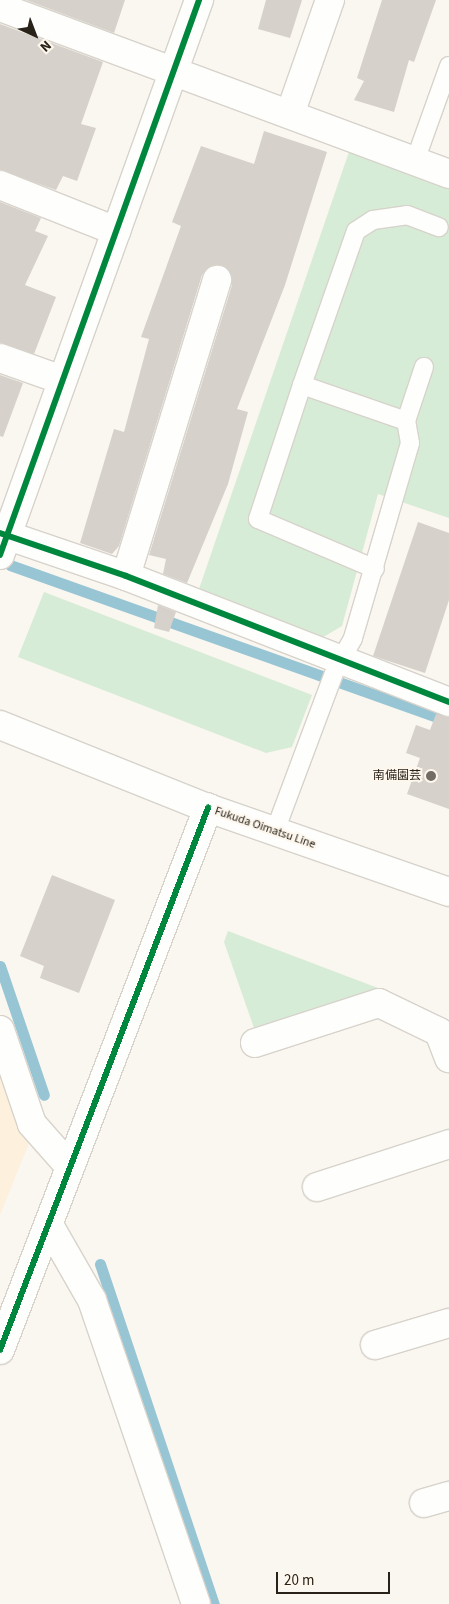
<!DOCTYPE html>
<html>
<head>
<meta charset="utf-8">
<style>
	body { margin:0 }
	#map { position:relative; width:449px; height:1604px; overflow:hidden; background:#faf6f0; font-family:"Source Sans 3","Noto Sans JP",sans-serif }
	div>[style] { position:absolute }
	.built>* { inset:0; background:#fdf0dc }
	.green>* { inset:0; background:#d7ecd6 }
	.stream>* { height:11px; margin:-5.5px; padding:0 5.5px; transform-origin:5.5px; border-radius:5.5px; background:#97c5d4 }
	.building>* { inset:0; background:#d6d1ca }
	.roads { filter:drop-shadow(1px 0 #d7d3cb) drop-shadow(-1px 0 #d7d3cb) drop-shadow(0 1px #d7d3cb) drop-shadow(0 -1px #d7d3cb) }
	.lane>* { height:18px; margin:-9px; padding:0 9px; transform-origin:9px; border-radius:9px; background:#fefefd }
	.street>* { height:28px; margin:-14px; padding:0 14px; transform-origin:14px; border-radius:14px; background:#fefefd }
	.secondary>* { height:28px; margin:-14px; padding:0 14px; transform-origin:14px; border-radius:14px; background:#fefefd }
	.cycleway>* { height:6px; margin:-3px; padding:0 3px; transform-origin:3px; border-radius:3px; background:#00873e }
	.dots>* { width:14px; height:14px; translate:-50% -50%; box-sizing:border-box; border:2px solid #fdf7ed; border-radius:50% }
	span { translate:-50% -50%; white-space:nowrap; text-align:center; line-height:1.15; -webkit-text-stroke:4px #fdf7ed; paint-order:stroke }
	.poi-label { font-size:12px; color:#282219 }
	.right { translate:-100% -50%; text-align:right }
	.street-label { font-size:12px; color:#282219 }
	.north { position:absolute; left:10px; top:10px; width:50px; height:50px; -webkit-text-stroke:4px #fdf7ed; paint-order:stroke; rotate:137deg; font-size:14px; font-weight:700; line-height:20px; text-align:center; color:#282219 }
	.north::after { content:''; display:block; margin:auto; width:18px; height:22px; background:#282219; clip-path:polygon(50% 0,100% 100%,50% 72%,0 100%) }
	.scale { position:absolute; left:276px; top:1572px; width:114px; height:22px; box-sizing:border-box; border:2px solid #282219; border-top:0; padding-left:6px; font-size:15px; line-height:18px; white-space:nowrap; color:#282219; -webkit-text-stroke:4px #fdf7ed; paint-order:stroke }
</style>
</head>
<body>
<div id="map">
	<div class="built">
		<div style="clip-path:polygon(0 1062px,29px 1143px,0 1215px)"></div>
	</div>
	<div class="green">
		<div style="clip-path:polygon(351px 146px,449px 185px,449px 518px,378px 494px,342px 626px,320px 639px,199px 589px)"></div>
		<div style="clip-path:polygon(44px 592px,312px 695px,292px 747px,266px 753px,18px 657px)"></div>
		<div style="clip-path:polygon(228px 931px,378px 988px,254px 1028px,224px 942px)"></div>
	</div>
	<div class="stream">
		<div style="left:10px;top:565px;width:466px;rotate:19.6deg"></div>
		<div style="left:0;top:966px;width:136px;rotate:71.2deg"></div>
		<div style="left:100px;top:1264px;width:359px;rotate:71.5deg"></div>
	</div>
	<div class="building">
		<div style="clip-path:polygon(26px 0,125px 0,114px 33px)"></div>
		<div style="clip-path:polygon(266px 0,302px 0,290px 38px,258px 29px)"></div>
		<div style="clip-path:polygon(382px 0,436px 0,414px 62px,409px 60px,394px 112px,354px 100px,364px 81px,357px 78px)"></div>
		<div style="clip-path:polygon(0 24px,103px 62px,81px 124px,96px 128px,77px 181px,63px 176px,56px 190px,0 170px)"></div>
		<div style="clip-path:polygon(264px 131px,327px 152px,285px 285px,237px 409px,248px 412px,228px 484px,187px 583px,163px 574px,166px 559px,149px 555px,232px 285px,232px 276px,222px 265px,213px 265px,202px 275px,119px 546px,112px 554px,80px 543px,114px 429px,124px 432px,149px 339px,141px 337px,181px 226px,172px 222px,201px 146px,254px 164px)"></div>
		<div style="clip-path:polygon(0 202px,41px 218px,35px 231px,48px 236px,25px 285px,56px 297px,34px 354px,0 343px)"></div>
		<div style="clip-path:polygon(0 375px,23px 383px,3px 437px,0 436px)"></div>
		<div style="clip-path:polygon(418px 522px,449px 533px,449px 600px,425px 673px,373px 656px)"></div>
		<div style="clip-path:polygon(158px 605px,176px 612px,169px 632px,154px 628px)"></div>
		<div style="clip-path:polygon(436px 714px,449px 717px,449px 809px,407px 794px,420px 758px,406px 753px,416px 725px,430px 730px)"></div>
		<div style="clip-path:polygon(52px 875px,115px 900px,79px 993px,40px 978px,44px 966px,20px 956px)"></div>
	</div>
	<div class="roads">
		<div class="lane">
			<div style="left:415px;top:161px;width:101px;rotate:-70.3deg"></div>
			<div style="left:302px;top:385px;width:141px;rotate:108.2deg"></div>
			<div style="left:258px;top:519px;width:127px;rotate:23.1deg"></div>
			<div style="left:406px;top:421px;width:110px;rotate:-160.9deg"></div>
			<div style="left:302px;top:385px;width:163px;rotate:-70.7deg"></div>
			<div style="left:356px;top:231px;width:20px;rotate:-33deg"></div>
			<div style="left:373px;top:220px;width:34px;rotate:-8deg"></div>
			<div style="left:407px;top:215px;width:34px;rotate:21deg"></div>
			<div style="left:275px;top:831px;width:174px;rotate:-69.5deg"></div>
			<div style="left:336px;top:668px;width:34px;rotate:-60deg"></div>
			<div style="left:353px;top:638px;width:203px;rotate:-73.7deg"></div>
			<div style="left:410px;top:443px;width:22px;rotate:-100deg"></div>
			<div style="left:406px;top:421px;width:57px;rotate:-71.6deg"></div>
		</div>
		<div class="street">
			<div style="left:0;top:7px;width:479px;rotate:20.4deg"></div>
			<div style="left:290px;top:114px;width:121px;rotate:-70.7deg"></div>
			<div style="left:0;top:185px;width:125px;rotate:21.6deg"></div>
			<div style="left:0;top:358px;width:66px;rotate:19.5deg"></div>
			<div style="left:0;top:533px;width:133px;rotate:18.8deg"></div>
			<div style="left:126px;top:576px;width:347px;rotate:21.3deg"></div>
			<div style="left:0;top:555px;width:590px;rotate:-70.27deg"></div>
			<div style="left:126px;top:576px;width:310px;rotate:-72.9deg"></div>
			<div style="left:0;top:1030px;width:99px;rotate:71.2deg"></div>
			<div style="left:32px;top:1124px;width:57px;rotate:48.5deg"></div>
			<div style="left:255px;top:1043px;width:130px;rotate:-17.9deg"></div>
			<div style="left:379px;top:1003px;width:67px;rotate:25.8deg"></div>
			<div style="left:439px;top:1032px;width:28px;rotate:69deg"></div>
			<div style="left:317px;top:1187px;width:139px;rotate:-18deg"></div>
			<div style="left:49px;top:1225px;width:86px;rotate:60.2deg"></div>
			<div style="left:92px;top:1300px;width:321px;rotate:71.1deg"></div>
			<div style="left:375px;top:1345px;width:77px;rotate:-16.6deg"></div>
			<div style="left:424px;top:1503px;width:26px;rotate:-16deg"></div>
		</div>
		<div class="secondary">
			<div style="left:0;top:725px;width:224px;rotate:21.8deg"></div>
			<div style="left:208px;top:808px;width:255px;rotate:19.2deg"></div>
			<div style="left:0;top:1350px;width:581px;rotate:-69.01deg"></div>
		</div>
	</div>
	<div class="cycleway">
		<div style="left:0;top:533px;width:133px;rotate:18.8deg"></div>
		<div style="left:126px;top:576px;width:347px;rotate:21.3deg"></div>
		<div style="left:0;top:555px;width:590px;rotate:-70.27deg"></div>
		<div style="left:0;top:1350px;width:581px;rotate:-69.01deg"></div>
	</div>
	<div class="dots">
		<div style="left:431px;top:776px;background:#726c64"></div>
	</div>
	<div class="poi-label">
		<span class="right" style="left:421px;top:776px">南備園芸</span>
	</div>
	<div class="street-label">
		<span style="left:265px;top:828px;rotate:19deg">Fukuda Oimatsu Line</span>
	</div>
	<div class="north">N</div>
	<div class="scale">20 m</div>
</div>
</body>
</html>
